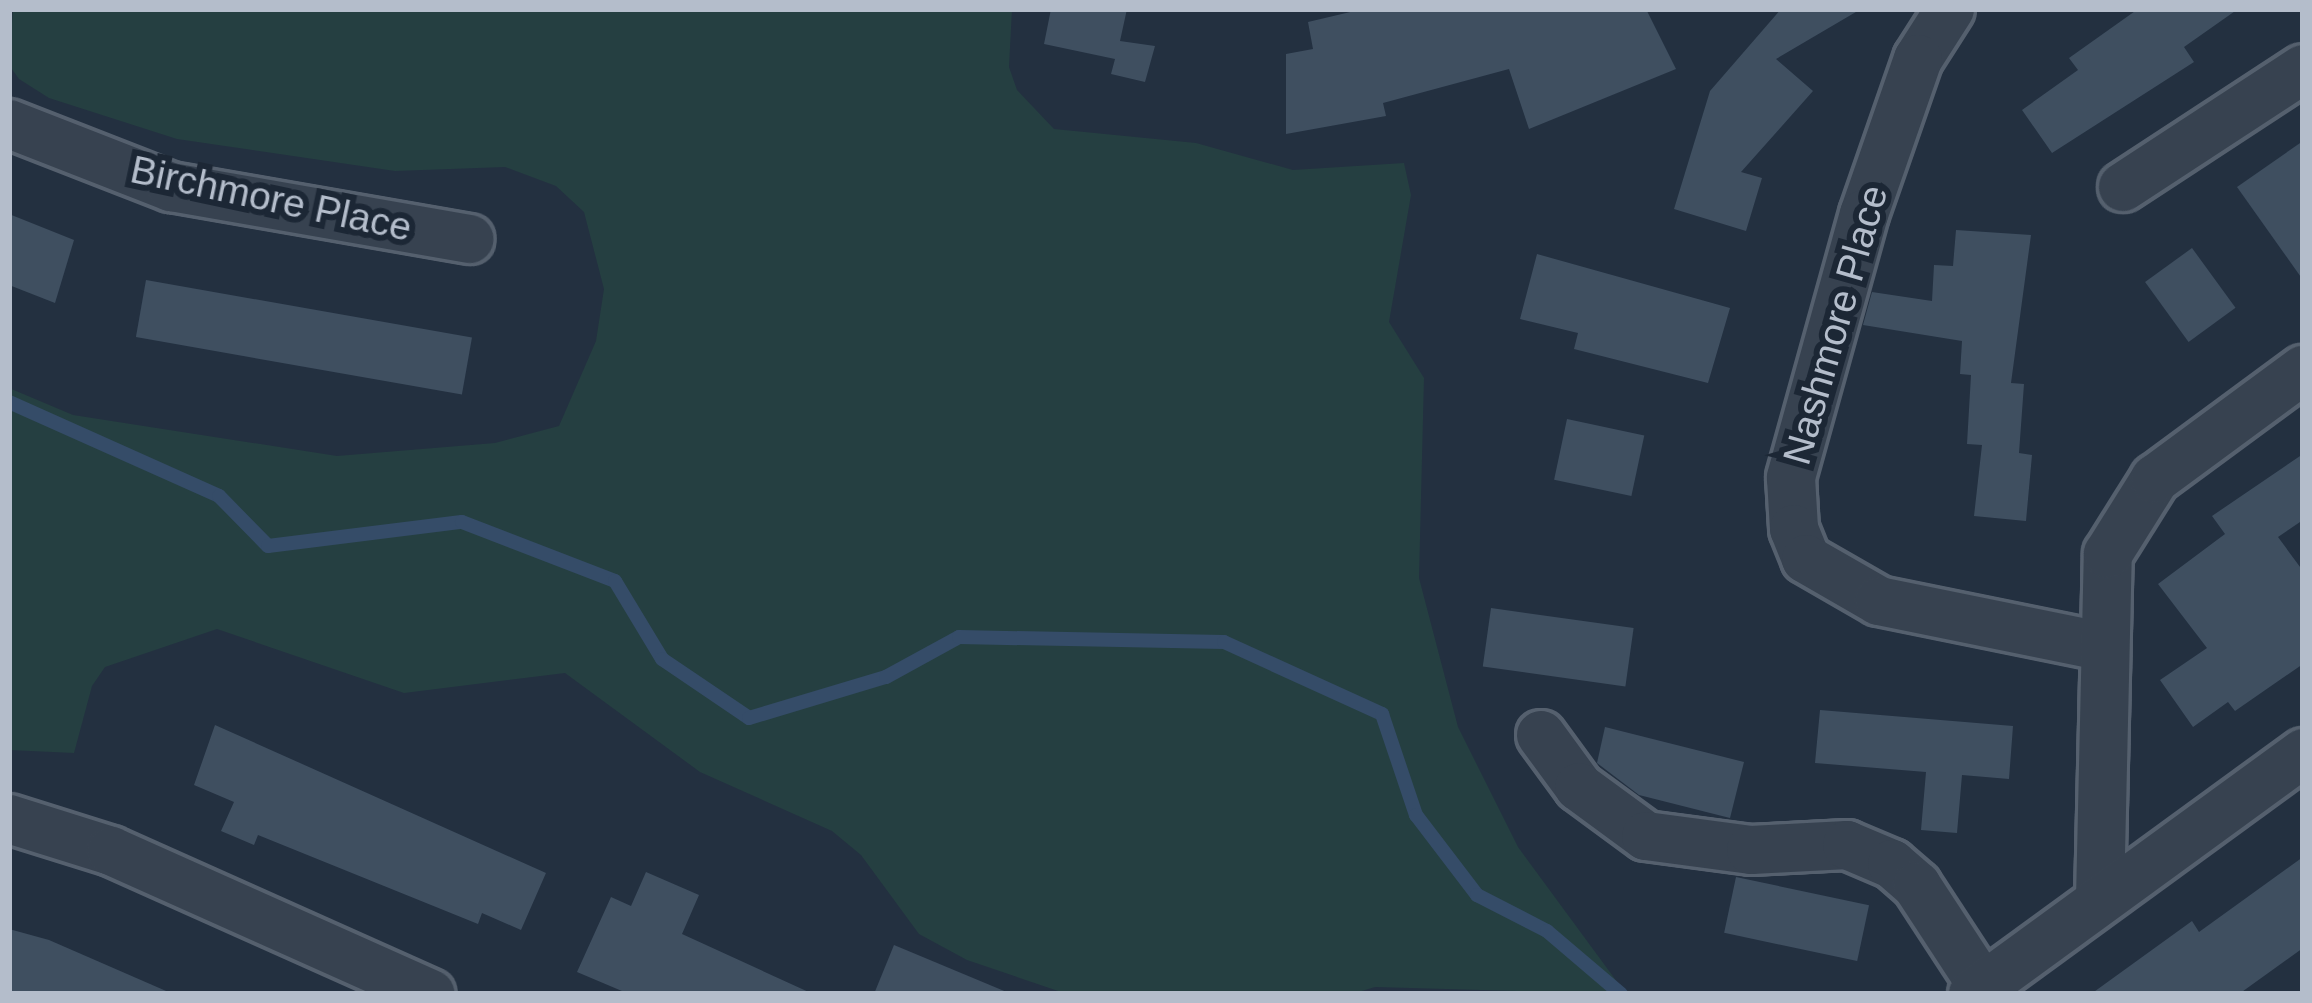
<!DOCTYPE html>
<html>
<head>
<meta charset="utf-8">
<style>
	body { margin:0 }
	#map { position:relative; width:2312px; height:1003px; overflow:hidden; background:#233040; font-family:Arial,sans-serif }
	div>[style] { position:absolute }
	.green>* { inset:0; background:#253f41 }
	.stream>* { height:14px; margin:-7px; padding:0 7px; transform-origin:7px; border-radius:7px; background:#354c68 }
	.building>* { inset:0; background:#3f4f60; transform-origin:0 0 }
	.roads { filter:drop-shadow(3px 0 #55606e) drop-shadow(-3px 0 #55606e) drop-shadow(0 3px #55606e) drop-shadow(0 -3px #55606e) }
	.minor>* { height:48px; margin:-24px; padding:0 24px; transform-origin:24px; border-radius:24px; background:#374250 }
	span { translate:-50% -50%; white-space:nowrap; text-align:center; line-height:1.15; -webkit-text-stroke:12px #1c2735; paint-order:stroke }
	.street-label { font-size:39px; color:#b4bdcb }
	.frame { position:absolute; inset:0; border:12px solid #b4bdcb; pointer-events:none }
</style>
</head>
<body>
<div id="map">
	<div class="green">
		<div style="clip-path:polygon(13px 9px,1012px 9px,1009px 67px,1017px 90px,1054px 129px,1196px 143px,1293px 170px,1404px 163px,1411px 195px,1389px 322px,1424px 378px,1419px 578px,1458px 727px,1518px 847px,1626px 994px,1375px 987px,1352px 994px,1067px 994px,967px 960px,919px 934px,861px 855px,832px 831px,700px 772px,565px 673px,404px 693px,217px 629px,105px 667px,92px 686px,74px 753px,9px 750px,9px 388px,73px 415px,337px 456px,495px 443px,559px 426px,596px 341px,604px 289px,584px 212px,556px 186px,505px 167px,395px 171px,177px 139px,49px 98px,19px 79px,9px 65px)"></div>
	</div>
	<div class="stream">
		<div style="left:9px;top:402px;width:230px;rotate:24.1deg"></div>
		<div style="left:219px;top:496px;width:70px;rotate:45.6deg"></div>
		<div style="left:268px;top:546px;width:195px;rotate:-7.1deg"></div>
		<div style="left:462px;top:522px;width:164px;rotate:21.1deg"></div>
		<div style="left:615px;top:581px;width:91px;rotate:58.9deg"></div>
		<div style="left:662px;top:659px;width:105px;rotate:34.1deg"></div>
		<div style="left:749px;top:718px;width:143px;rotate:-16.7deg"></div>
		<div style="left:886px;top:677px;width:83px;rotate:-28.7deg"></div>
		<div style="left:959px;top:637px;width:265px;rotate:1.1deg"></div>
		<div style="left:1224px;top:642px;width:174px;rotate:24.5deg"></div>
		<div style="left:1382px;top:714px;width:107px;rotate:71.4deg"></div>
		<div style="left:1416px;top:815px;width:101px;rotate:52.7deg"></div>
		<div style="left:1477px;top:895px;width:79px;rotate:27.2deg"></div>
		<div style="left:1547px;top:931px;width:97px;rotate:40.4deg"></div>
	</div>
	<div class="building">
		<div style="clip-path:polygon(1051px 9px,1127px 9px,1120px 41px,1155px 46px,1145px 82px,1111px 74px,1115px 59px,1044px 44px)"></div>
		<div style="clip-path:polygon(1363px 9px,1646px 9px,1676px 69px,1529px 129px,1509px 69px,1383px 103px,1386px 116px,1286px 134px,1286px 54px,1313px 49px,1308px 22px)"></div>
		<div style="clip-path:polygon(1781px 9px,1861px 9px,1776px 59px,1813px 91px,1741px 172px,1762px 178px,1746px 231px,1674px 209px,1710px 91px)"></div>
		<div style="clip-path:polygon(2138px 9px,2238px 9px,2184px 47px,2194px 62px,2052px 153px,2022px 110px,2078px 70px,2069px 58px)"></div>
		<div style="clip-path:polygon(2303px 141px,2303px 280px,2237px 187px)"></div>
		<div style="clip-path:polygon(9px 214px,74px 240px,55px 303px,9px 285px)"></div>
		<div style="clip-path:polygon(1956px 230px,2031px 235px,2011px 383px,2024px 384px,2019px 453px,2032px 455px,2026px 521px,1974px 516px,1982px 445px,1967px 444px,1971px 375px,1960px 374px,1962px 341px,1863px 325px,1872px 292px,1932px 301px,1934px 265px,1953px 266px)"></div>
		<div style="left:2192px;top:248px;width:74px;height:58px;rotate:54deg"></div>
		<div style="clip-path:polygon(1537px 254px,1730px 308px,1708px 383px,1574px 349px,1578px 333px,1520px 319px)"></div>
		<div style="left:146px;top:280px;width:331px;height:58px;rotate:10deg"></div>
		<div style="left:1567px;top:419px;width:79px;height:62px;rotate:12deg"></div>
		<div style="clip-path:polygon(2303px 454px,2303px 520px,2278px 537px,2303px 571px,2303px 664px,2235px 711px,2228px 702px,2193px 727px,2160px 680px,2207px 648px,2158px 584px,2225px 534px,2212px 516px)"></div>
		<div style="left:1491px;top:608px;width:144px;height:59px;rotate:8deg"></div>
		<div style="clip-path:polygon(1820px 710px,2013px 726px,2009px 779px,1962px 775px,1957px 833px,1921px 830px,1926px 772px,1815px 763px)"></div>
		<div style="clip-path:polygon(215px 725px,546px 873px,521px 930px,482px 913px,478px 924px,258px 835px,254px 845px,221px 831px,234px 802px,194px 785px)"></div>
		<div style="clip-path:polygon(1605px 727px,1744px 762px,1730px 818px,1639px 795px,1597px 763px)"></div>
		<div style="clip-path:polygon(2303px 857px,2303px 948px,2239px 994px,2091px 994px,2192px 921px,2199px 932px)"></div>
		<div style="clip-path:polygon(646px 872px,699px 895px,682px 934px,813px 994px,629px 994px,577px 972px,611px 897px,631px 906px)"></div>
		<div style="left:1736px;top:877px;width:136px;height:57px;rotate:12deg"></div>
		<div style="clip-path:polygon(9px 929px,49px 940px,173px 994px,9px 994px)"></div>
		<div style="clip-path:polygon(894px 945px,1009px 993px,1009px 994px,874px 994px)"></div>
	</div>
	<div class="roads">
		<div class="minor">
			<div style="left:1950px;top:9px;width:59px;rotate:122.6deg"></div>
			<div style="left:1918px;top:59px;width:164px;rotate:109.2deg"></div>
			<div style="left:1864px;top:214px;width:274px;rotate:105.5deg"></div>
			<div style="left:1791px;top:478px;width:51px;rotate:86.6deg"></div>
			<div style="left:1794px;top:529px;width:32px;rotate:68deg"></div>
			<div style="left:1806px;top:559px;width:84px;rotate:29.9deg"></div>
			<div style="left:1879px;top:601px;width:227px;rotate:11.5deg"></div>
			<div style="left:9px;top:124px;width:174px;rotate:21.3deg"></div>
			<div style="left:171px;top:187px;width:303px;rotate:9.9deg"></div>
			<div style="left:2123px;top:187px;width:215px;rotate:-33.2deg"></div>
			<div style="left:1541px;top:735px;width:64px;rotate:53.8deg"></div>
			<div style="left:1579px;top:787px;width:83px;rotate:36.2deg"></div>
			<div style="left:1646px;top:836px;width:106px;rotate:7.6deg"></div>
			<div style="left:1751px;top:850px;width:96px;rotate:-3deg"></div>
			<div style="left:1847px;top:845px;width:49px;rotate:22.9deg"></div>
			<div style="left:1892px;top:864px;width:33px;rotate:41deg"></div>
			<div style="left:1917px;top:886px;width:121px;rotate:56.8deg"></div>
			<div style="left:9px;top:819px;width:107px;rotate:17.4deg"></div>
			<div style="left:111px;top:851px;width:350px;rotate:24.1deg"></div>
			<div style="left:2100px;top:898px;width:344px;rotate:-88.7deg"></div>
			<div style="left:2108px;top:554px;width:89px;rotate:-57.9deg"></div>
			<div style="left:2155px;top:479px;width:184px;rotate:-36.4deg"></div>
			<div style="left:1973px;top:994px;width:409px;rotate:-36.1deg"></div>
		</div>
	</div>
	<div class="street-label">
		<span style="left:271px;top:199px;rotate:12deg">Birchmore Place</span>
		<span style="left:1836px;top:325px;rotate:-74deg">Nashmore Place</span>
	</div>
	<div class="frame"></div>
</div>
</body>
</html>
